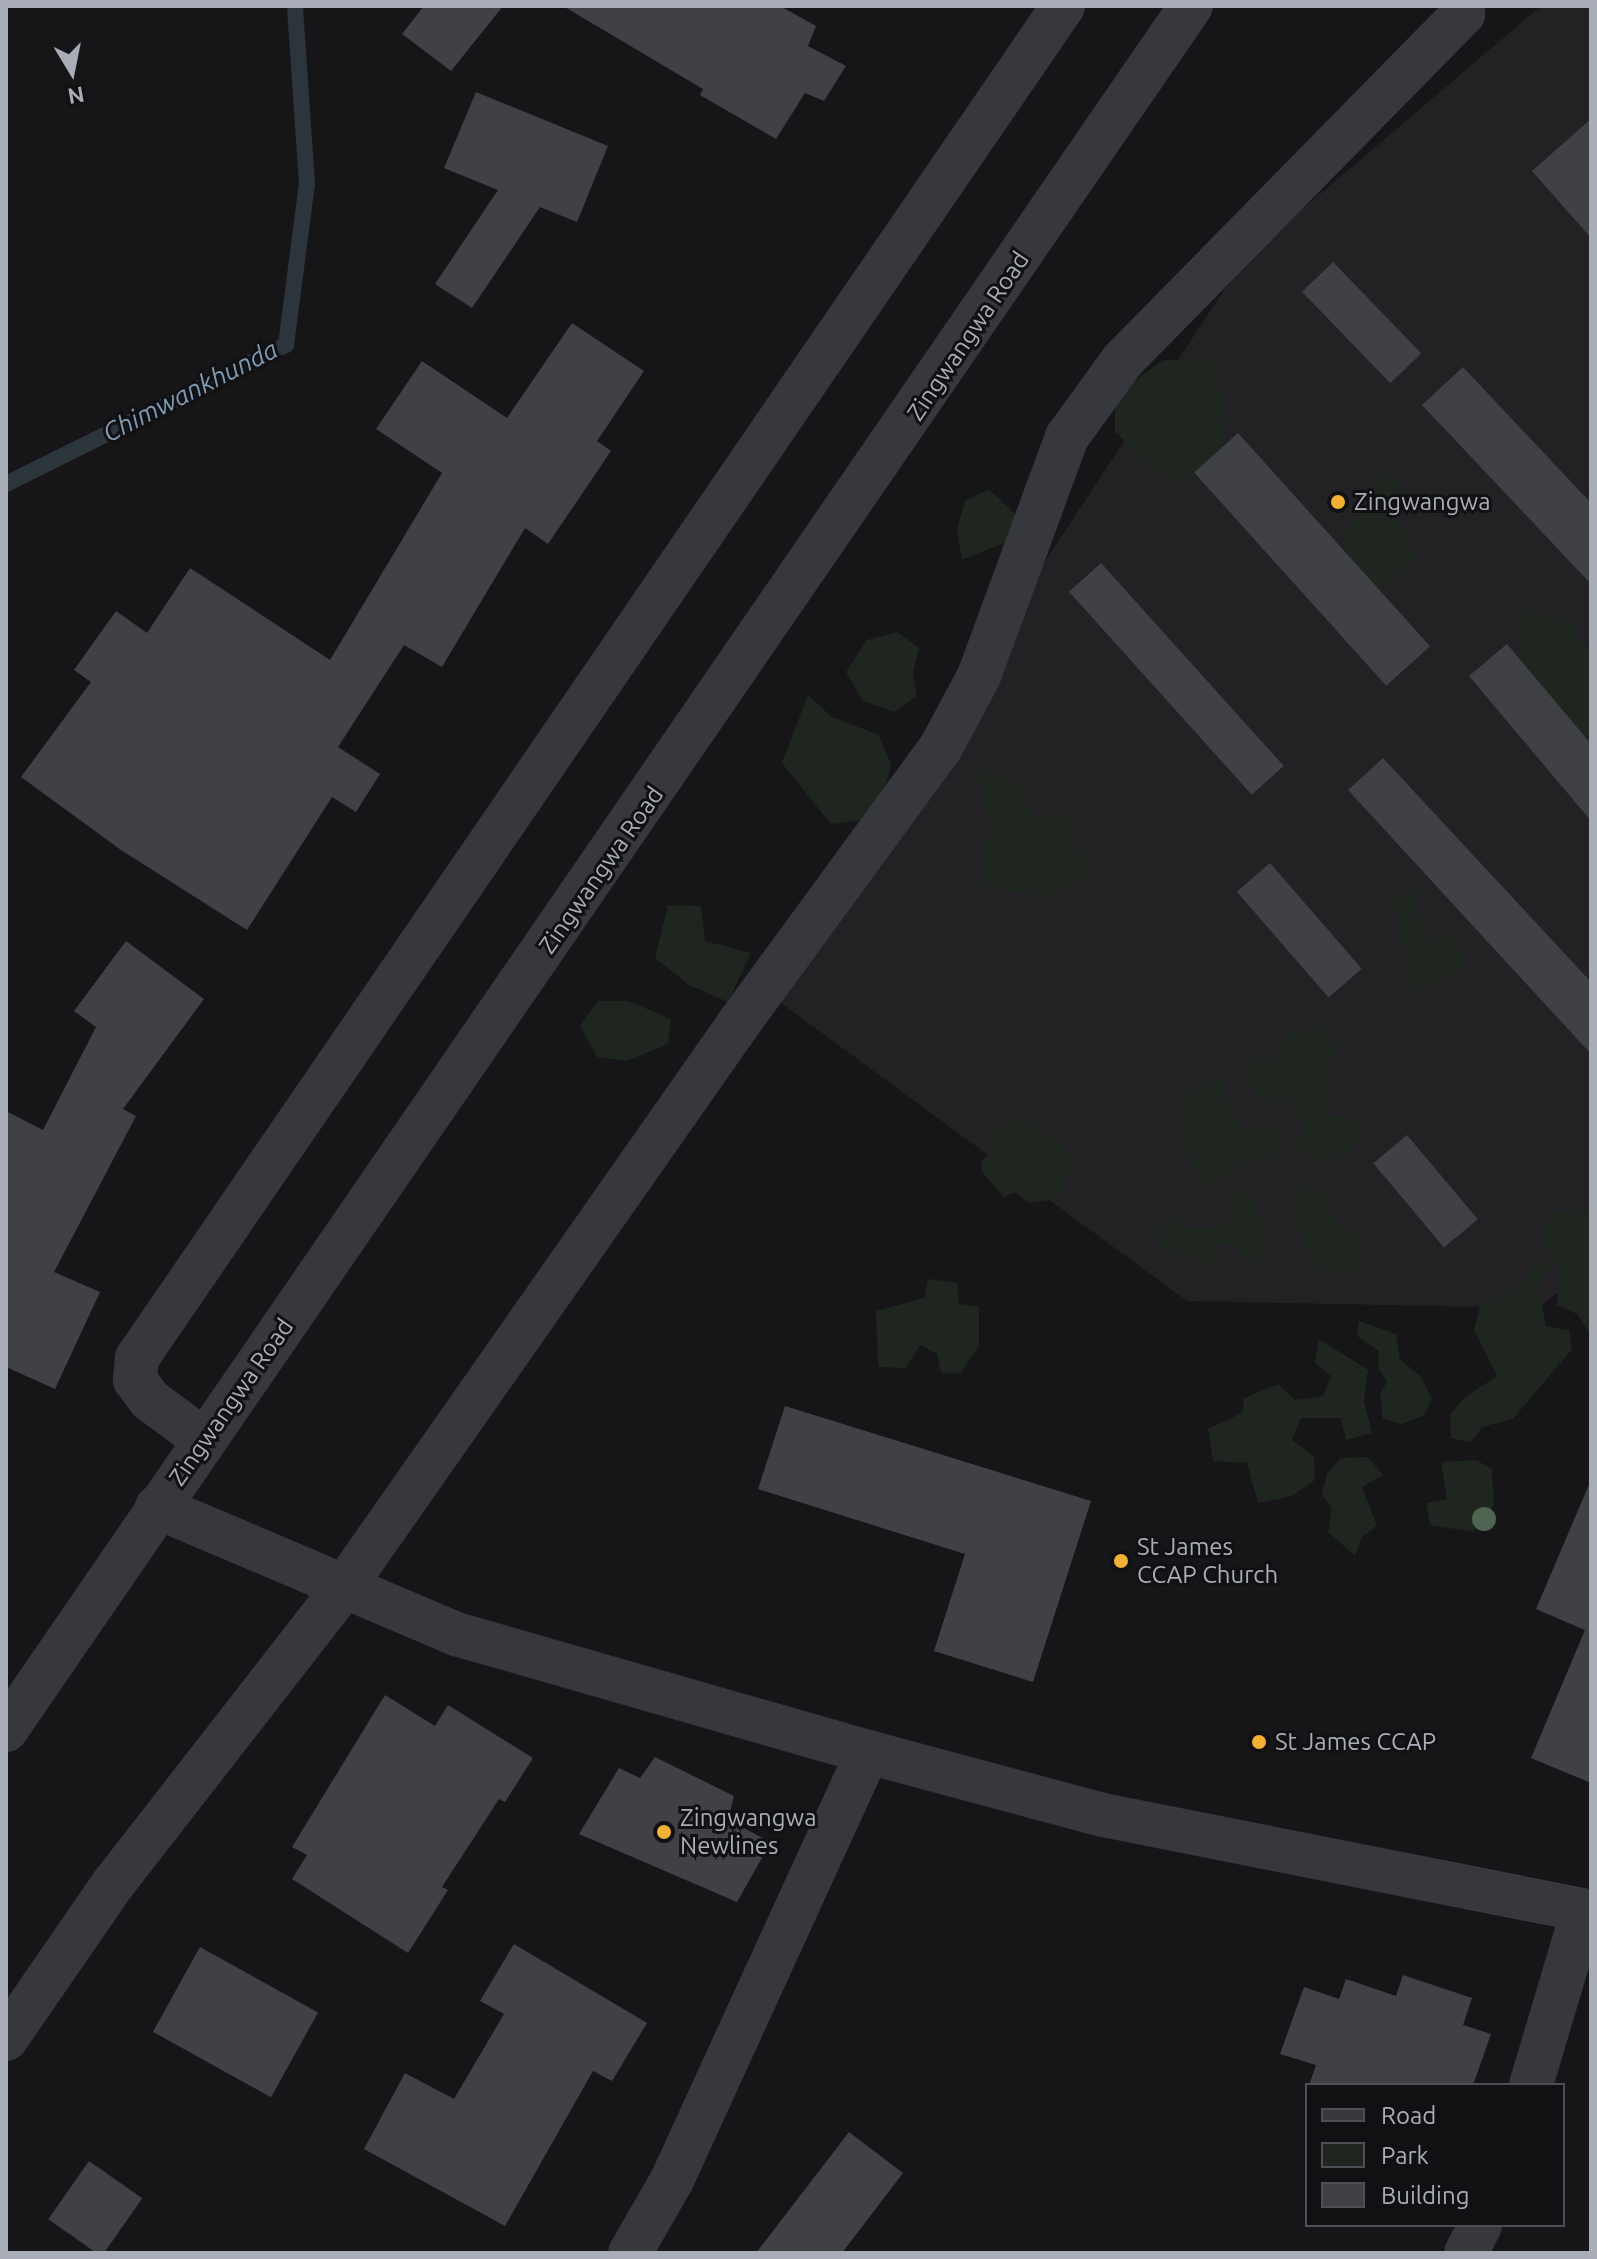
<!DOCTYPE html>
<html>
<head>
<meta charset="utf-8">
<style>
	body { margin:0 }
	#map { position:relative; width:1597px; height:2259px; overflow:hidden; background:#161618; font-family:Ubuntu,sans-serif }
	div>[style] { position:absolute }
	.built>* { inset:0; background:#222225 }
	.green>* { inset:0; background:#1e261f }
	.stream>* { height:16px; margin:-8px; padding:0 8px; transform-origin:8px; border-radius:8px; background:#2c353c }
	.building>* { inset:0; background:#404145; transform-origin:0 0 }
	.minor>* { height:44px; margin:-22px; padding:0 22px; transform-origin:22px; border-radius:22px; background:#37383d }
	.trees>* { width:24px; height:24px; margin:-12px; border-radius:50%; background:#506452 }
	.dots>* { width:22px; height:22px; translate:-50% -50%; box-sizing:border-box; border:4px solid #111113; border-radius:50% }
	span { translate:-50% -50%; white-space:nowrap; text-align:center; line-height:1.15; -webkit-text-stroke:6px #111113; paint-order:stroke }
	.street-label { font-size:24px; color:#a8adb8 }
	.poi-label { font-size:24px; color:#a8adb8 }
	.left { translate:0 -50%; text-align:left }
	.water-label { font-size:26px; color:#7f9bb3; font-style:italic }
	.frame { position:absolute; inset:0; border:8px solid #a8adb8; pointer-events:none }
	.legend { position:absolute; left:1305px; top:2083px; width:260px; height:144px; box-sizing:border-box; background:#111113; border:2px solid #4d4f55; margin:0; padding:10px 14px; list-style:none; font-size:24px; color:#a8adb8 }
	.legend li { display:flex; align-items:center; gap:16px; height:40px }
	.legend b { width:40px; border:2px solid #4d4f55 }
	.north { position:absolute; left:32px; top:32px; width:80px; height:80px; -webkit-text-stroke:6px #111113; paint-order:stroke; rotate:170deg; font-size:22px; font-weight:700; line-height:32px; text-align:center; color:#a8adb8 }
	.north::after { content:''; display:block; margin:auto; width:28px; height:36px; background:#a8adb8; clip-path:polygon(50% 0,100% 100%,50% 72%,0 100%) }
</style>
</head>
<body>
<div id="map">
	<div class="built">
		<div style="clip-path:polygon(1541px 6px,1591px 6px,1591px 1267px,1538px 1308px,1187px 1301px,762px 989px,1246px 257px)"></div>
	</div>
	<div class="green">
		<div style="clip-path:polygon(1163px 360px,1212px 361px,1227px 417px,1215px 477px,1165px 478px,1115px 432px,1115px 395px)"></div>
		<div style="clip-path:polygon(1384px 468px,1401px 485px,1395px 517px,1416px 555px,1399px 577px,1363px 598px,1337px 561px,1348px 528px,1369px 505px)"></div>
		<div style="clip-path:polygon(989px 489px,1015px 514px,1026px 534px,962px 560px,957px 529px,965px 501px)"></div>
		<div style="clip-path:polygon(1534px 608px,1542px 619px,1570px 618px,1577px 639px,1591px 648px,1591px 742px,1578px 741px,1519px 671px,1525px 647px,1515px 620px)"></div>
		<div style="clip-path:polygon(897px 632px,919px 648px,913px 672px,917px 696px,894px 712px,863px 701px,846px 672px,867px 640px)"></div>
		<div style="clip-path:polygon(808px 695px,832px 717px,879px 735px,891px 765px,877px 818px,831px 824px,782px 763px)"></div>
		<div style="clip-path:polygon(978px 767px,1017px 783px,1033px 817px,1073px 815px,1071px 844px,1094px 873px,1050px 896px,980px 886px,988px 825px)"></div>
		<div style="clip-path:polygon(1416px 889px,1421px 942px,1443px 935px,1460px 941px,1462px 972px,1417px 993px,1405px 963px,1394px 898px)"></div>
		<div style="clip-path:polygon(668px 905px,701px 906px,705px 941px,751px 953px,728px 1002px,689px 985px,655px 958px)"></div>
		<div style="clip-path:polygon(598px 1001px,628px 1001px,671px 1019px,668px 1044px,627px 1061px,597px 1057px,580px 1026px)"></div>
		<div style="clip-path:polygon(1319px 1027px,1340px 1041px,1330px 1064px,1327px 1104px,1318px 1115px,1346px 1116px,1362px 1128px,1352px 1151px,1322px 1161px,1298px 1151px,1303px 1122px,1289px 1096px,1264px 1103px,1247px 1079px,1247px 1064px,1261px 1054px,1270px 1066px,1291px 1033px)"></div>
		<div style="clip-path:polygon(1222px 1078px,1227px 1103px,1244px 1129px,1275px 1124px,1275px 1155px,1234px 1167px,1209px 1191px,1180px 1140px,1187px 1091px)"></div>
		<div style="clip-path:polygon(1015px 1113px,1018px 1121px,1034px 1124px,1037px 1135px,1057px 1136px,1067px 1155px,1069px 1173px,1056px 1199px,1029px 1203px,1014px 1192px,1004px 1197px,982px 1172px,981px 1161px,994px 1150px,990px 1136px)"></div>
		<div style="clip-path:polygon(1292px 1183px,1326px 1194px,1336px 1224px,1364px 1236px,1362px 1261px,1348px 1277px,1318px 1269px,1291px 1215px)"></div>
		<div style="clip-path:polygon(1248px 1191px,1262px 1224px,1261px 1259px,1247px 1263px,1236px 1243px,1215px 1243px,1217px 1261px,1200px 1264px,1184px 1253px,1160px 1247px,1155px 1230px,1171px 1215px,1180px 1230px,1236px 1224px,1230px 1194px)"></div>
		<div style="clip-path:polygon(1591px 1210px,1591px 1334px,1577px 1314px,1557px 1305px,1561px 1269px,1541px 1241px,1549px 1211px)"></div>
		<div style="clip-path:polygon(1534px 1255px,1550px 1267px,1539px 1288px,1546px 1326px,1569px 1330px,1572px 1349px,1513px 1419px,1482px 1427px,1471px 1442px,1451px 1438px,1450px 1415px,1464px 1398px,1497px 1376px,1474px 1330px,1480px 1307px,1525px 1284px)"></div>
		<div style="clip-path:polygon(928px 1279px,957px 1283px,959px 1304px,979px 1307px,979px 1346px,960px 1374px,941px 1373px,937px 1354px,920px 1345px,906px 1368px,878px 1367px,876px 1311px,924px 1298px)"></div>
		<div style="clip-path:polygon(1359px 1321px,1396px 1334px,1400px 1359px,1422px 1378px,1432px 1400px,1423px 1416px,1402px 1424px,1383px 1419px,1380px 1396px,1387px 1381px,1378px 1368px,1379px 1351px,1357px 1336px)"></div>
		<div style="clip-path:polygon(1319px 1339px,1368px 1370px,1364px 1401px,1372px 1433px,1346px 1440px,1341px 1418px,1301px 1418px,1292px 1440px,1314px 1457px,1315px 1480px,1292px 1496px,1258px 1503px,1247px 1463px,1213px 1461px,1208px 1429px,1242px 1413px,1244px 1398px,1278px 1384px,1295px 1400px,1323px 1396px,1331px 1376px,1315px 1363px)"></div>
		<div style="clip-path:polygon(1368px 1457px,1383px 1475px,1362px 1487px,1377px 1526px,1362px 1537px,1355px 1556px,1328px 1532px,1332px 1508px,1322px 1495px,1327px 1474px,1341px 1458px)"></div>
		<div style="clip-path:polygon(1476px 1460px,1492px 1469px,1494px 1505px,1474px 1532px,1430px 1525px,1426px 1503px,1447px 1499px,1441px 1462px)"></div>
	</div>
	<div class="stream">
		<div style="left:6px;top:484px;width:313px;rotate:-26.4deg"></div>
		<div style="left:286px;top:345px;width:162px;rotate:-82.6deg"></div>
		<div style="left:307px;top:184px;width:178px;rotate:-93.9deg"></div>
	</div>
	<div class="building">
		<div style="clip-path:polygon(424px 6px,503px 6px,451px 71px,402px 34px)"></div>
		<div style="clip-path:polygon(563px 6px,780px 6px,816px 26px,808px 46px,846px 66px,824px 101px,805px 93px,776px 139px,700px 95px,703px 89px)"></div>
		<div style="clip-path:polygon(476px 92px,608px 146px,577px 222px,540px 207px,472px 308px,435px 284px,498px 190px,444px 168px)"></div>
		<div style="clip-path:polygon(1591px 119px,1591px 238px,1532px 171px)"></div>
		<div style="left:1333px;top:262px;width:127px;height:43px;rotate:46deg"></div>
		<div style="clip-path:polygon(572px 323px,644px 371px,597px 441px,611px 451px,548px 544px,525px 528px,442px 667px,404px 645px,338px 747px,380px 774px,356px 812px,332px 797px,247px 930px,121px 850px,21px 777px,91px 682px,74px 670px,116px 611px,147px 633px,190px 568px,330px 660px,442px 473px,376px 429px,422px 361px,507px 418px)"></div>
		<div style="clip-path:polygon(1463px 367px,1591px 503px,1591px 584px,1422px 405px)"></div>
		<div style="left:1238px;top:433px;width:287px;height:59px;rotate:48deg"></div>
		<div style="left:1101px;top:563px;width:273px;height:43px;rotate:48deg"></div>
		<div style="clip-path:polygon(1507px 644px,1591px 744px,1591px 821px,1469px 676px)"></div>
		<div style="clip-path:polygon(1383px 758px,1591px 982px,1591px 1054px,1348px 790px)"></div>
		<div style="left:1270px;top:863px;width:140px;height:44px;rotate:49deg"></div>
		<div style="clip-path:polygon(126px 941px,204px 999px,123px 1109px,136px 1116px,54px 1272px,100px 1292px,55px 1389px,6px 1367px,6px 1111px,43px 1130px,96px 1027px,74px 1011px)"></div>
		<div style="left:1407px;top:1135px;width:110px;height:44px;rotate:50deg"></div>
		<div style="clip-path:polygon(785px 1406px,1091px 1501px,1033px 1682px,934px 1651px,965px 1554px,758px 1489px)"></div>
		<div style="clip-path:polygon(1591px 1480px,1591px 1783px,1531px 1758px,1585px 1630px,1536px 1609px)"></div>
		<div style="clip-path:polygon(385px 1695px,435px 1726px,448px 1705px,533px 1758px,505px 1802px,499px 1799px,442px 1887px,448px 1890px,408px 1953px,292px 1879px,307px 1855px,292px 1847px)"></div>
		<div style="clip-path:polygon(655px 1757px,734px 1796px,728px 1820px,771px 1842px,737px 1902px,579px 1834px,619px 1768px,640px 1778px)"></div>
		<div style="clip-path:polygon(514px 1944px,647px 2023px,612px 2081px,593px 2071px,505px 2226px,364px 2149px,405px 2073px,454px 2099px,504px 2014px,480px 2001px)"></div>
		<div style="left:200px;top:1947px;width:135px;height:97px;rotate:29deg"></div>
		<div style="clip-path:polygon(1403px 1975px,1472px 1998px,1463px 2025px,1491px 2034px,1473px 2085px,1309px 2085px,1316px 2065px,1280px 2054px,1304px 1987px,1339px 1999px,1346px 1979px,1396px 1996px)"></div>
		<div style="clip-path:polygon(849px 2132px,903px 2173px,842px 2253px,756px 2253px)"></div>
		<div style="left:89px;top:2161px;width:65px;height:71px;rotate:35deg"></div>
	</div>
	<div class="minor">
		<div style="left:204px;top:1440px;width:67px;rotate:-143.5deg"></div>
		<div style="left:150px;top:1400px;width:25px;rotate:-127deg"></div>
		<div style="left:135px;top:1380px;width:22px;rotate:-85deg"></div>
		<div style="left:137px;top:1358px;width:1639px;rotate:-55.59deg"></div>
		<div style="left:157px;top:1507px;width:325px;rotate:23deg"></div>
		<div style="left:456px;top:1634px;width:429px;rotate:16deg"></div>
		<div style="left:868px;top:1752px;width:243px;rotate:15deg"></div>
		<div style="left:1103px;top:1815px;width:498px;rotate:11.2deg"></div>
		<div style="left:6px;top:1730px;width:2092px;rotate:-55.5deg"></div>
		<div style="left:6px;top:2039px;width:188px;rotate:-55.4deg"></div>
		<div style="left:113px;top:1884px;width:376px;rotate:-52.1deg"></div>
		<div style="left:344px;top:1587px;width:689px;rotate:-54.99deg"></div>
		<div style="left:739px;top:1023px;width:342px;rotate:-53.8deg"></div>
		<div style="left:941px;top:747px;width:81px;rotate:-61.8deg"></div>
		<div style="left:979px;top:676px;width:255px;rotate:-69.8deg"></div>
		<div style="left:1067px;top:437px;width:94px;rotate:-54.1deg"></div>
		<div style="left:1122px;top:361px;width:487px;rotate:-45.5deg"></div>
		<div style="left:1531px;top:2085px;width:182px;rotate:-73.4deg"></div>
		<div style="left:630px;top:2253px;width:84px;rotate:-60.1deg"></div>
		<div style="left:672px;top:2180px;width:471px;rotate:-65.4deg"></div>
		<div style="left:1466px;top:2253px;width:31px;rotate:-63deg"></div>
	</div>
	<div class="trees">
		<div style="left:1484px;top:1519px"></div>
	</div>
	<div class="dots">
		<div style="left:1338px;top:502px;background:#f2b134"></div>
		<div style="left:1121px;top:1561px;background:#f2b134"></div>
		<div style="left:1259px;top:1742px;background:#f2b134"></div>
		<div style="left:664px;top:1832px;background:#f2b134"></div>
	</div>
	<div class="street-label">
		<span style="left:968px;top:336px;rotate:-56deg">Zingwangwa Road</span>
		<span style="left:601px;top:870px;rotate:-55deg">Zingwangwa Road</span>
		<span style="left:231px;top:1402px;rotate:-55deg">Zingwangwa Road</span>
	</div>
	<div class="poi-label">
		<span class="left" style="left:1354px;top:502px">Zingwangwa</span>
		<span class="left" style="left:1137px;top:1561px">St James<br>CCAP Church</span>
		<span class="left" style="left:1275px;top:1742px">St James CCAP</span>
		<span class="left" style="left:680px;top:1832px">Zingwangwa<br>Newlines</span>
	</div>
	<div class="water-label">
		<span style="left:190px;top:391px;rotate:-27deg">Chimwankhunda</span>
	</div>
	<div class="frame"></div>
	<ul class="legend">
	<li><b style="height:10px;background:#37383d"></b>Road</li>
	<li><b style="height:22px;background:#1e261f"></b>Park</li>
	<li><b style="height:22px;background:#404145"></b>Building</li>
	</ul>
	<div class="north">N</div>
</div>
</body>
</html>
